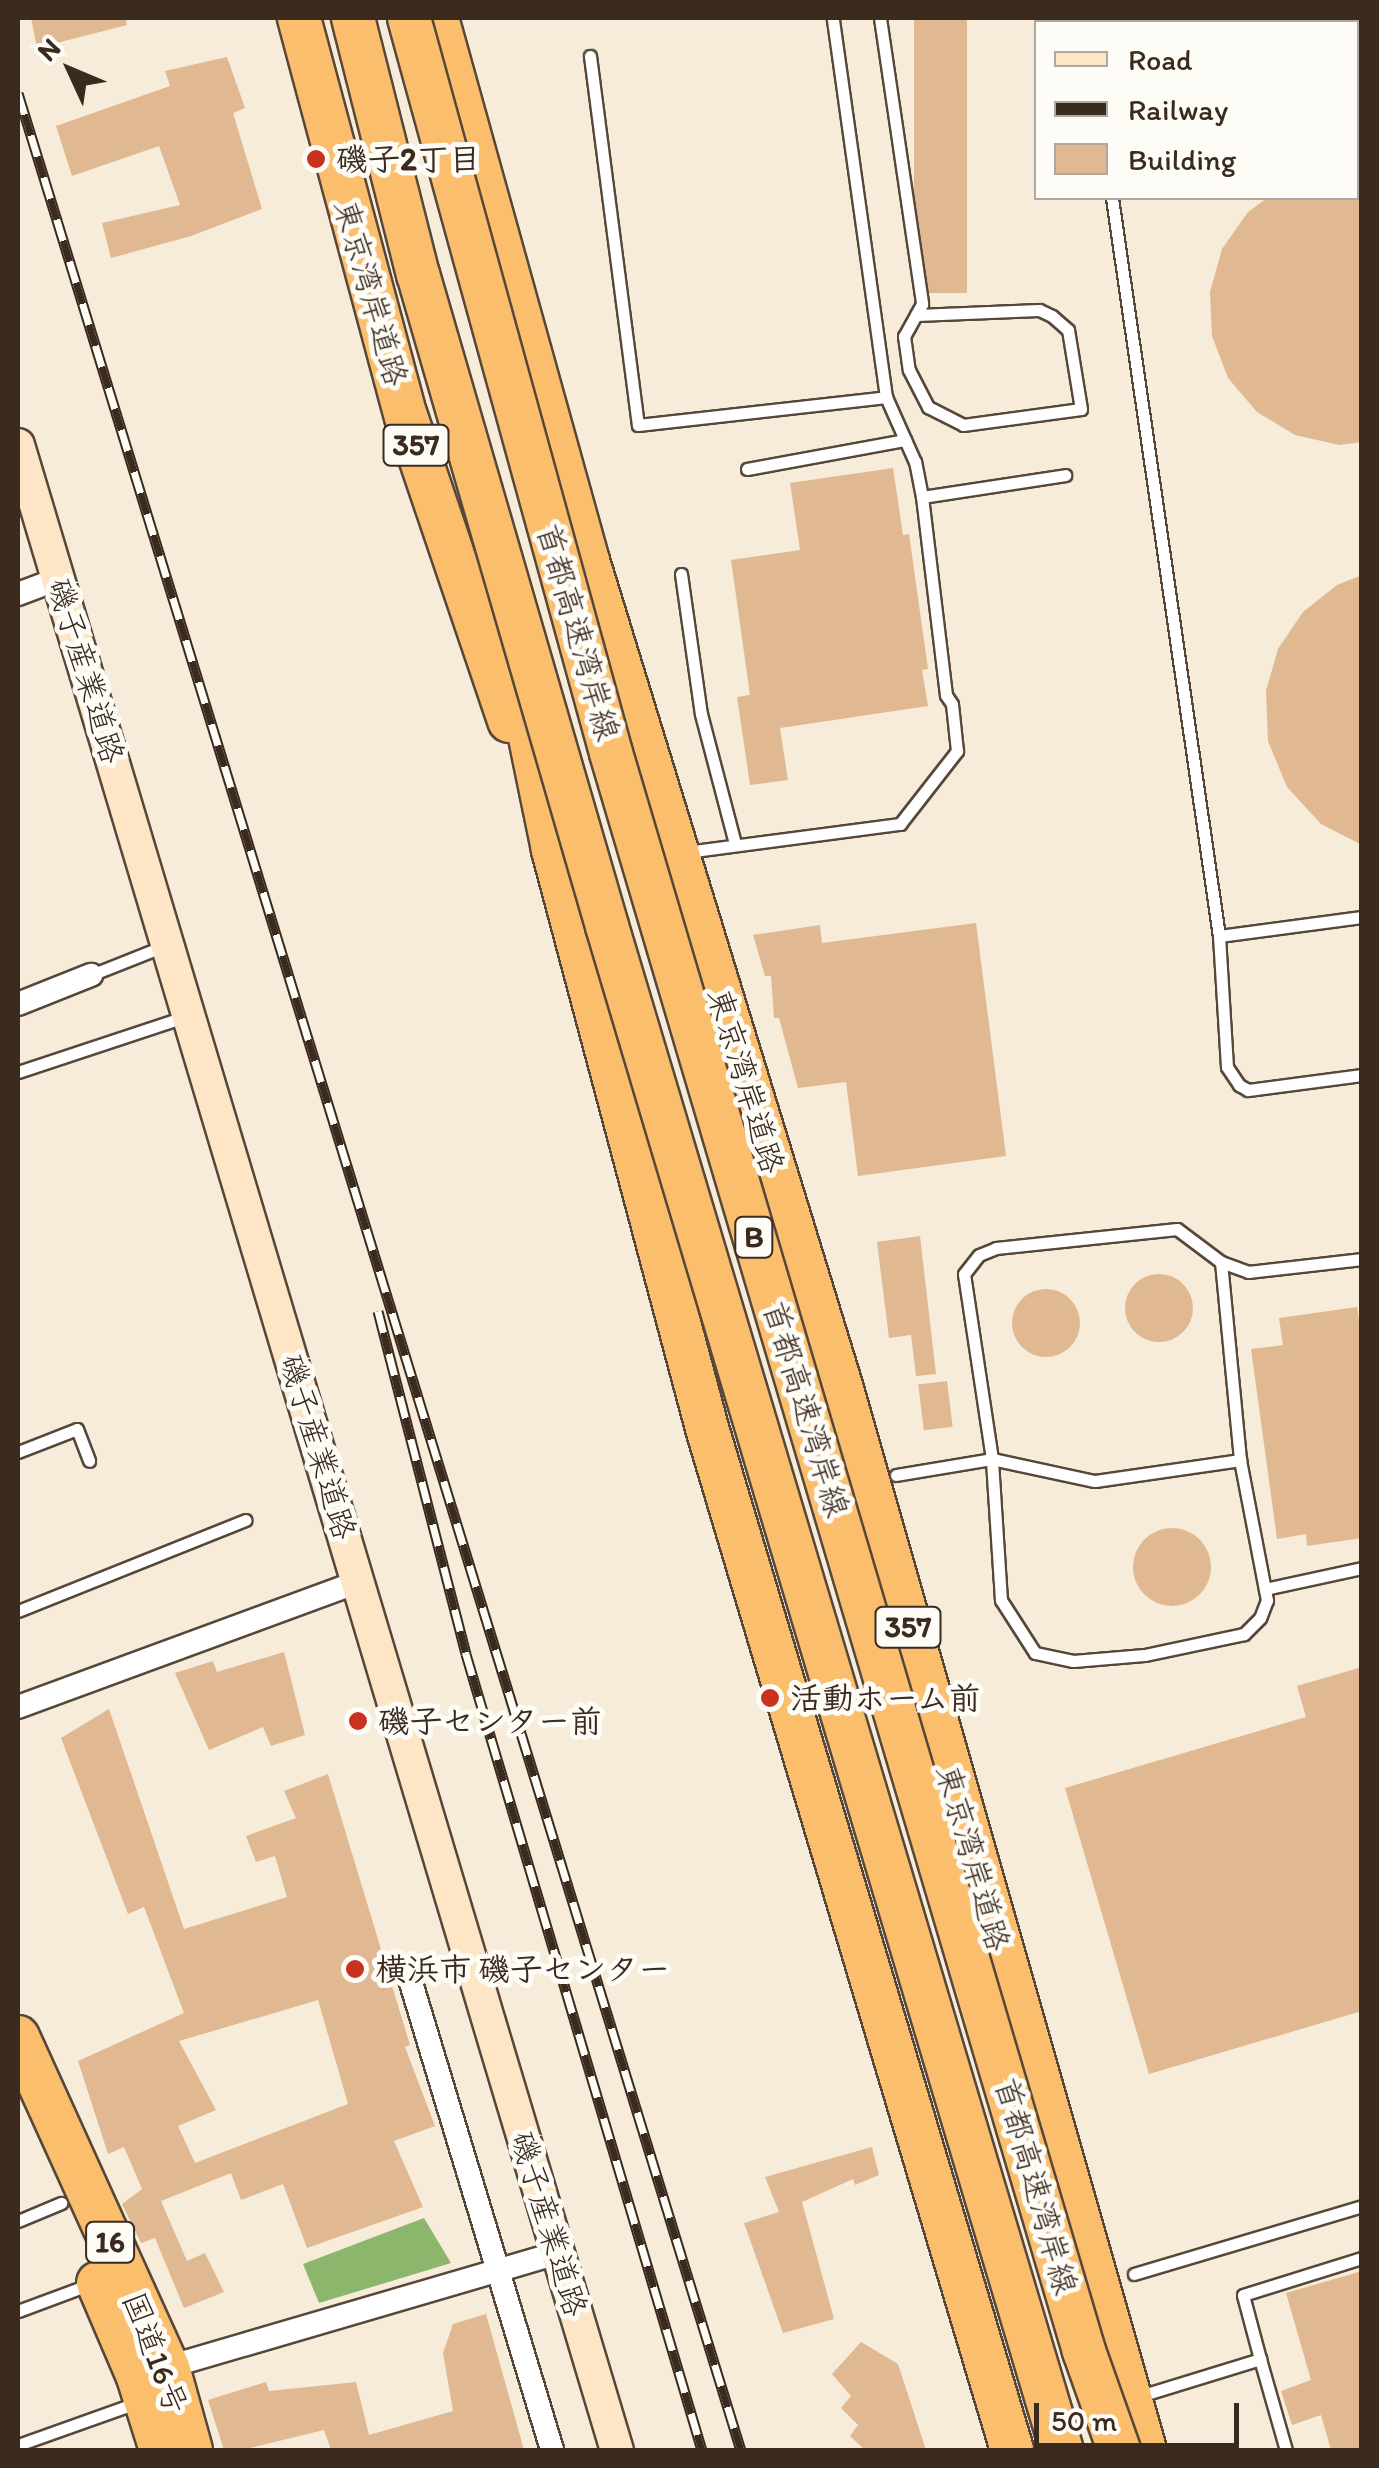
<!DOCTYPE html>
<html>
<head>
<meta charset="utf-8">
<style>
	body { margin:0 }
	#map { position:relative; width:1379px; height:2468px; overflow:hidden; background:#f6ecd9; font-family:Itim,"Klee One",sans-serif }
	div>[style] { position:absolute }
	.forest>* { inset:0; background:#8cb66c }
	.building>* { inset:0; background:#e0b891; transform-origin:0 0 }
	.round { border-radius:50% }
	.roads { filter:drop-shadow(2px 0 #57473a) drop-shadow(-2px 0 #57473a) drop-shadow(0 2px #57473a) drop-shadow(0 -2px #57473a) }
	.lane>* { height:11px; margin:-5.5px; padding:0 5.5px; transform-origin:5.5px; border-radius:5.5px; background:#fff }
	.street>* { height:22px; margin:-11px; padding:0 11px; transform-origin:11px; border-radius:11px; background:#fff }
	.secondary>* { height:32px; margin:-16px; padding:0 16px; transform-origin:16px; border-radius:16px; background:#fde5c5 }
	.highway>* { height:42px; margin:-21px; padding:0 21px; transform-origin:21px; border-radius:21px; background:#fabe6d }
	.rail>* { height:11px; margin-top:-5.5px; transform-origin:0; background:repeating-linear-gradient(90deg,#fdfcf7 0 22px,#3b2a1e 0 44px); box-sizing:border-box; border-block:2px solid #3b2a1e }
	.bridges { filter:drop-shadow(2px 0 #57473a) drop-shadow(-2px 0 #57473a) drop-shadow(0 2px #57473a) drop-shadow(0 -2px #57473a) }
	.highway-bridge>* { height:42px; margin:-21px; padding:0 21px; transform-origin:21px; border-radius:21px; background:#fabe6d }
	.dots>* { width:28px; height:28px; translate:-50% -50%; box-sizing:border-box; border:5px solid #fdfcf7; border-radius:50% }
	span { translate:-50% -50%; white-space:nowrap; text-align:center; line-height:1.15; -webkit-text-stroke:10px #fdfcf7; paint-order:stroke }
	.shield-label span { padding:2px 8px; background:#fdfcf7; border:2px solid; border-radius:8px; -webkit-text-stroke-width:0 }
	.shield-label { font-size:30px; color:#3b2a1e; font-weight:700 }
	.poi-label { font-size:32px; color:#3b2a1e; font-weight:700 }
	.left { translate:0 -50%; text-align:left }
	.street-label { font-size:32px; color:#3b2a1e }
	.frame { position:absolute; inset:0; border:20px solid #3b2a1e; pointer-events:none }
	.legend { position:absolute; left:1034px; top:20px; width:325px; height:180px; box-sizing:border-box; background:#fdfcf7; border:2px solid #afa8a0; margin:0; padding:12px 18px; list-style:none; font-size:30px; color:#3b2a1e }
	.legend li { display:flex; align-items:center; gap:20px; height:50px }
	.legend b { width:50px; border:2px solid #afa8a0 }
	.north { position:absolute; left:20px; top:20px; width:100px; height:100px; -webkit-text-stroke:8px #fdfcf7; paint-order:stroke; rotate:314deg; font-size:28px; font-weight:700; line-height:40px; text-align:center; color:#3b2a1e }
	.north::after { content:''; display:block; margin:auto; width:35px; height:45px; background:#3b2a1e; clip-path:polygon(50% 0,100% 100%,50% 72%,0 100%) }
	.scale { position:absolute; left:1034px; top:2403px; width:205px; height:45px; box-sizing:border-box; border:5px solid #3b2a1e; border-top:0; padding-left:12px; font-size:30px; line-height:35px; white-space:nowrap; color:#3b2a1e; -webkit-text-stroke:8px #fdfcf7; paint-order:stroke }
</style>
</head>
<body>
<div id="map">
	<div class="forest">
		<div style="clip-path:polygon(424px 2218px,451px 2263px,319px 2303px,303px 2264px)"></div>
	</div>
	<div class="building">
		<div style="clip-path:polygon(31px 18px,126px 18px,127px 25px,37px 48px)"></div>
		<div style="left:914px;top:18px;width:53px;height:275px"></div>
		<div style="clip-path:polygon(227px 57px,245px 108px,233px 113px,262px 209px,191px 236px,111px 258px,102px 223px,180px 205px,159px 146px,72px 176px,56px 126px,170px 86px,165px 71px)"></div>
		<div style="clip-path:polygon(1267px 198px,1362px 198px,1362px 442px,1339px 445px,1295px 435px,1257px 412px,1228px 378px,1212px 336px,1210px 292px,1222px 249px,1248px 212px)"></div>
		<div style="clip-path:polygon(893px 468px,903px 535px,909px 534px,928px 669px,922px 670px,928px 706px,780px 728px,788px 780px,750px 785px,737px 697px,750px 695px,731px 560px,800px 550px,790px 483px)"></div>
		<div style="clip-path:polygon(1362px 575px,1362px 845px,1321px 824px,1287px 787px,1268px 741px,1266px 691px,1278px 649px,1303px 612px,1337px 585px)"></div>
		<div style="clip-path:polygon(976px 923px,1006px 1156px,858px 1176px,846px 1082px,798px 1088px,779px 1018px,774px 1018px,771px 976px,765px 976px,753px 935px,820px 925px,822px 943px)"></div>
		<div style="clip-path:polygon(920px 1236px,936px 1374px,916px 1376px,911px 1335px,889px 1338px,877px 1242px)"></div>
		<div class="round" style="left:1125px;top:1274px;width:68px;height:68px"></div>
		<div class="round" style="left:1012px;top:1289px;width:68px;height:68px"></div>
		<div style="clip-path:polygon(1357px 1307px,1362px 1338px,1362px 1538px,1307px 1546px,1306px 1534px,1277px 1539px,1251px 1349px,1283px 1345px,1279px 1318px)"></div>
		<div style="left:947px;top:1381px;width:46px;height:29px;rotate:83deg"></div>
		<div class="round" style="left:1133px;top:1528px;width:78px;height:78px"></div>
		<div style="clip-path:polygon(284px 1652px,305px 1735px,271px 1746px,263px 1727px,209px 1750px,175px 1673px,213px 1661px,217px 1672px)"></div>
		<div style="clip-path:polygon(1362px 1667px,1362px 2011px,1149px 2074px,1065px 1788px,1306px 1717px,1297px 1686px)"></div>
		<div style="clip-path:polygon(evenodd,109px 1709px,184px 1929px,287px 1897px,275px 1856px,256px 1862px,246px 1836px,296px 1818px,284px 1791px,328px 1774px,410px 2045px,405px 2047px,435px 2126px,394px 2141px,423px 2207px,307px 2248px,283px 2184px,241px 2200px,231px 2173px,161px 2201px,187px 2261px,205px 2253px,224px 2292px,184px 2308px,155px 2238px,141px 2243px,122px 2204px,142px 2189px,124px 2147px,108px 2154px,78px 2061px,184px 2013px,144px 1907px,128px 1914px,61px 1738px,109px 1709px,318px 2000px,348px 2104px,195px 2163px,178px 2126px,216px 2110px,179px 2041px,318px 2000px)"></div>
		<div style="clip-path:polygon(872px 2147px,879px 2175px,855px 2185px,853px 2179px,802px 2202px,834px 2319px,783px 2333px,744px 2223px,779px 2212px,765px 2177px)"></div>
		<div style="clip-path:polygon(1362px 2271px,1362px 2450px,1331px 2450px,1321px 2415px,1292px 2425px,1281px 2391px,1311px 2380px,1286px 2293px)"></div>
		<div style="clip-path:polygon(486px 2314px,524px 2450px,331px 2450px,324px 2430px,242px 2450px,224px 2450px,208px 2400px,266px 2382px,269px 2391px,356px 2382px,369px 2435px,453px 2411px,443px 2353px,453px 2324px)"></div>
		<div style="clip-path:polygon(861px 2342px,898px 2364px,926px 2450px,865px 2450px,850px 2436px,858px 2425px,841px 2408px,851px 2396px,832px 2374px)"></div>
	</div>
	<div class="roads">
		<div class="lane">
			<div style="left:880px;top:18px;width:289px;rotate:81.6deg"></div>
			<div style="left:922px;top:304px;width:37px;rotate:119deg"></div>
			<div style="left:904px;top:336px;width:34px;rotate:82deg"></div>
			<div style="left:909px;top:370px;width:42px;rotate:62.8deg"></div>
			<div style="left:928px;top:407px;width:39px;rotate:27deg"></div>
			<div style="left:963px;top:425px;width:119px;rotate:-7.7deg"></div>
			<div style="left:1081px;top:409px;width:80px;rotate:-99.3deg"></div>
			<div style="left:1068px;top:330px;width:21px;rotate:-139deg"></div>
			<div style="left:1052px;top:316px;width:14px;rotate:-155deg"></div>
			<div style="left:1039px;top:310px;width:123px;rotate:177.7deg"></div>
			<div style="left:1087px;top:18px;width:4px;rotate:76deg"></div>
			<div style="left:1185px;top:22px;width:11px;rotate:-22deg"></div>
			<div style="left:590px;top:56px;width:372px;rotate:82.6deg"></div>
			<div style="left:638px;top:425px;width:250px;rotate:-6.4deg"></div>
			<div style="left:886px;top:397px;width:383px;rotate:-98deg"></div>
			<div style="left:1112px;top:198px;width:746px;rotate:81.75deg"></div>
			<div style="left:1219px;top:936px;width:131px;rotate:86.5deg"></div>
			<div style="left:1227px;top:1067px;width:22px;rotate:56deg"></div>
			<div style="left:1239px;top:1085px;width:10px;rotate:29deg"></div>
			<div style="left:1248px;top:1090px;width:115px;rotate:-7.5deg"></div>
			<div style="left:747px;top:469px;width:161px;rotate:-10.4deg"></div>
			<div style="left:922px;top:497px;width:145px;rotate:-8.7deg"></div>
			<div style="left:681px;top:574px;width:141px;rotate:81.9deg"></div>
			<div style="left:701px;top:714px;width:134px;rotate:75.3deg"></div>
			<div style="left:686px;top:852px;width:216px;rotate:-7.5deg"></div>
			<div style="left:900px;top:824px;width:93px;rotate:-52deg"></div>
			<div style="left:957px;top:751px;width:47px;rotate:-96.1deg"></div>
			<div style="left:952px;top:704px;width:11px;rotate:-124deg"></div>
			<div style="left:946px;top:695px;width:199px;rotate:-96.9deg"></div>
			<div style="left:922px;top:497px;width:36px;rotate:-101deg"></div>
			<div style="left:915px;top:462px;width:71px;rotate:-114deg"></div>
			<div style="left:1219px;top:936px;width:144px;rotate:-7.6deg"></div>
			<div style="left:91px;top:975px;width:79px;rotate:-21.7deg"></div>
			<div style="left:18px;top:1072px;width:175px;rotate:-18.3deg"></div>
			<div style="left:1221px;top:1262px;width:199px;rotate:84.5deg"></div>
			<div style="left:18px;top:1452px;width:63px;rotate:-21.3deg"></div>
			<div style="left:77px;top:1429px;width:34px;rotate:69deg"></div>
			<div style="left:992px;top:1459px;width:105px;rotate:12.1deg"></div>
			<div style="left:1095px;top:1481px;width:147px;rotate:-8.2deg"></div>
			<div style="left:1240px;top:1460px;width:143px;rotate:79.1deg"></div>
			<div style="left:1267px;top:1600px;width:19px;rotate:111deg"></div>
			<div style="left:1260px;top:1618px;width:23px;rotate:135deg"></div>
			<div style="left:1244px;top:1634px;width:102px;rotate:168.1deg"></div>
			<div style="left:1144px;top:1655px;width:71px;rotate:175.2deg"></div>
			<div style="left:1073px;top:1661px;width:39px;rotate:-168deg"></div>
			<div style="left:1035px;top:1653px;width:63px;rotate:-122.7deg"></div>
			<div style="left:1001px;top:1600px;width:141px;rotate:-93.7deg"></div>
			<div style="left:896px;top:1475px;width:97px;rotate:-9.5deg"></div>
			<div style="left:992px;top:1459px;width:187px;rotate:-98.6deg"></div>
			<div style="left:964px;top:1274px;width:24px;rotate:-52deg"></div>
			<div style="left:979px;top:1255px;width:18px;rotate:-22deg"></div>
			<div style="left:996px;top:1248px;width:182px;rotate:-6deg"></div>
			<div style="left:1177px;top:1229px;width:55px;rotate:36.9deg"></div>
			<div style="left:1221px;top:1262px;width:29px;rotate:20deg"></div>
			<div style="left:1248px;top:1272px;width:115px;rotate:-6.5deg"></div>
			<div style="left:1265px;top:1589px;width:99px;rotate:-12.2deg"></div>
			<div style="left:18px;top:1611px;width:245px;rotate:-21.8deg"></div>
			<div style="left:18px;top:2221px;width:47px;rotate:-22.7deg"></div>
			<div style="left:1134px;top:2274px;width:238px;rotate:-16.6deg"></div>
			<div style="left:18px;top:2311px;width:75px;rotate:-20.4deg"></div>
			<div style="left:1260px;top:2359px;width:66px;rotate:-104.9deg"></div>
			<div style="left:1243px;top:2295px;width:125px;rotate:-17.3deg"></div>
			<div style="left:1140px;top:2396px;width:126px;rotate:-17.1deg"></div>
			<div style="left:1260px;top:2359px;width:95px;rotate:74.1deg"></div>
			<div style="left:18px;top:2445px;width:125px;rotate:-19.6deg"></div>
		</div>
		<div class="street">
			<div style="left:18px;top:594px;width:43px;rotate:-20.6deg"></div>
			<div style="left:18px;top:1004px;width:79px;rotate:-21.7deg"></div>
			<div style="left:18px;top:1707px;width:362px;rotate:-20.2deg"></div>
			<div style="left:409px;top:1976px;width:495px;rotate:73.2deg"></div>
			<div style="left:161px;top:2369px;width:414px;rotate:-16.3deg"></div>
		</div>
		<div class="secondary">
			<div style="left:18px;top:445px;width:2093px;rotate:73.37deg"></div>
		</div>
		<div class="highway">
			<div style="left:299px;top:18px;width:412px;rotate:75deg"></div>
			<div style="left:406px;top:416px;width:322px;rotate:71.3deg"></div>
			<div style="left:437px;top:18px;width:564px;rotate:74.46deg"></div>
			<div style="left:588px;top:561px;width:863px;rotate:72.95deg"></div>
			<div style="left:841px;top:1386px;width:1107px;rotate:74.05deg"></div>
			<div style="left:518px;top:679px;width:175px;rotate:78.4deg"></div>
			<div style="left:553px;top:850px;width:598px;rotate:75.08deg"></div>
			<div style="left:707px;top:1428px;width:1067px;rotate:73.38deg"></div>
			<div style="left:18px;top:2037px;width:362px;rotate:65.6deg"></div>
			<div style="left:168px;top:2367px;width:86px;rotate:74.5deg"></div>
			<div style="left:98px;top:2283px;width:102px;rotate:66.9deg"></div>
			<div style="left:138px;top:2377px;width:77px;rotate:72.5deg"></div>
		</div>
	</div>
	<div class="rail">
		<div style="left:18px;top:93px;width:2465px;rotate:72.95deg"></div>
		<div style="left:378px;top:1311px;width:354px;rotate:75.6deg"></div>
		<div style="left:466px;top:1654px;width:830px;rotate:73.49deg"></div>
	</div>
	<div class="bridges">
		<div class="highway-bridge">
			<div style="left:353px;top:18px;width:264px;rotate:75.8deg"></div>
			<div style="left:418px;top:274px;width:679px;rotate:73.83deg"></div>
			<div style="left:607px;top:926px;width:1590px;rotate:73.38deg"></div>
			<div style="left:409px;top:18px;width:762px;rotate:74.63deg"></div>
			<div style="left:611px;top:753px;width:1667px;rotate:73.51deg"></div>
			<div style="left:1084px;top:2351px;width:105px;rotate:70.5deg"></div>
		</div>
	</div>
	<div class="dots">
		<div style="left:316px;top:159px;background:#c8321e"></div>
		<div style="left:770px;top:1698px;background:#c8321e"></div>
		<div style="left:358px;top:1721px;background:#c8321e"></div>
		<div style="left:355px;top:1969px;background:#c8321e"></div>
	</div>
	<div class="shield-label">
		<span style="left:416px;top:445px">357</span>
		<span style="left:754px;top:1237px">B</span>
		<span style="left:908px;top:1627px">357</span>
		<span style="left:110px;top:2242px">16</span>
	</div>
	<div class="poi-label">
		<span class="left" style="left:336px;top:159px">磯子2丁目</span>
		<span class="left" style="left:790px;top:1698px">活動ホーム前</span>
		<span class="left" style="left:378px;top:1721px">磯子センター前</span>
		<span class="left" style="left:375px;top:1969px">横浜市 磯子センター</span>
	</div>
	<div class="street-label">
		<span style="left:371px;top:293px;rotate:74deg">東京湾岸道路</span>
		<span style="left:578px;top:632px;rotate:74deg">首都高速湾岸線</span>
		<span style="left:86px;top:671px;rotate:73deg">磯子産業道路</span>
		<span style="left:746px;top:1081px;rotate:73deg">東京湾岸道路</span>
		<span style="left:806px;top:1409px;rotate:73deg">首都高速湾岸線</span>
		<span style="left:318px;top:1447px;rotate:73deg">磯子産業道路</span>
		<span style="left:973px;top:1858px;rotate:74deg">東京湾岸道路</span>
		<span style="left:1036px;top:2186px;rotate:74deg">首都高速湾岸線</span>
		<span style="left:549px;top:2224px;rotate:73deg">磯子産業道路</span>
		<span style="left:155px;top:2353px;rotate:69deg">国道16号</span>
	</div>
	<div class="frame"></div>
	<ul class="legend">
	<li><b style="height:12px;background:#fde5c5"></b>Road</li>
	<li><b style="height:12px;background:#3b2a1e"></b>Railway</li>
	<li><b style="height:28px;background:#e0b891"></b>Building</li>
	</ul>
	<div class="north">N</div>
	<div class="scale">50 m</div>
</div>
</body>
</html>
